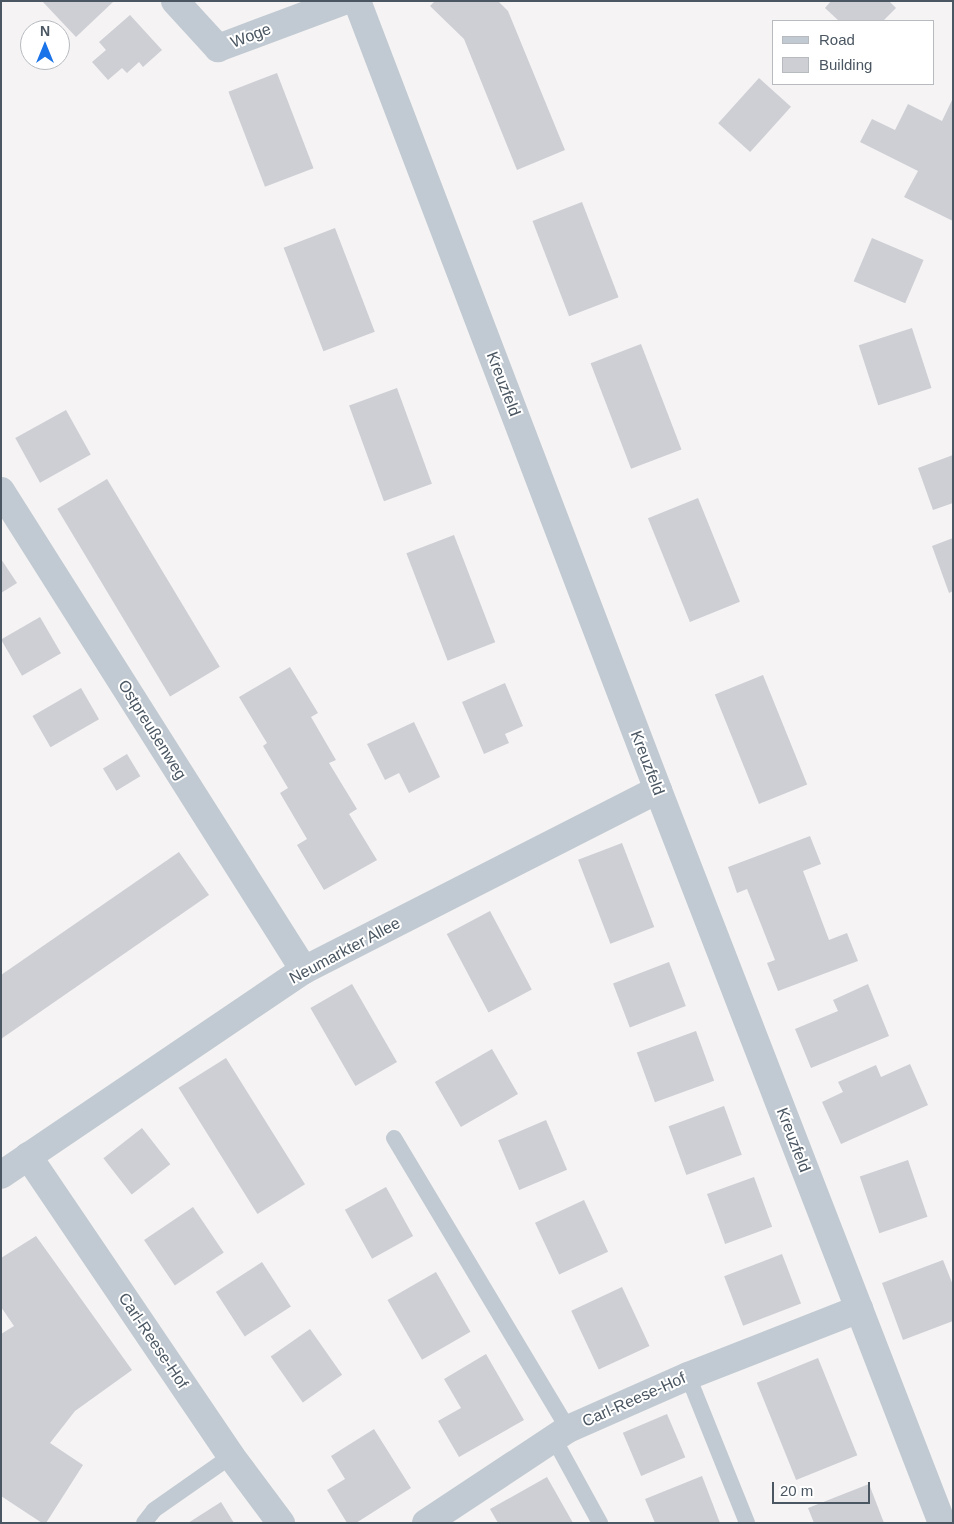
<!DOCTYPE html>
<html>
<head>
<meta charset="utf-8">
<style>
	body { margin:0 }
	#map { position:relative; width:954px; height:1524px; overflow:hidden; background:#f5f3f3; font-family:Arial,sans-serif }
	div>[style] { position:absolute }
	.building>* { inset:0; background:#cdcfd5; transform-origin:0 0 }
	.lane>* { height:16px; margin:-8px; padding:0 8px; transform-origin:8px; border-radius:8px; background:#c1cad2 }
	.street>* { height:28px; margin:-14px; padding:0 14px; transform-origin:14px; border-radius:14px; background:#c1cad2 }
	span { translate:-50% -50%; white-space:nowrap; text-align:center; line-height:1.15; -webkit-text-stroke:4px #fff; paint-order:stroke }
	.street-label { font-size:16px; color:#4a5661 }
	.frame { position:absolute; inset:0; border:2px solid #4a5661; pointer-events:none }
	.legend { position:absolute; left:772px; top:20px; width:162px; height:65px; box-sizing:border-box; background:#fff; border:1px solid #b7bbc0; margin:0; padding:6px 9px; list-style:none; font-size:15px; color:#4a5661 }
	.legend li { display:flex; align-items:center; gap:10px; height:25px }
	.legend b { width:25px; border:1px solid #b7bbc0 }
	.north { position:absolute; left:20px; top:20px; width:50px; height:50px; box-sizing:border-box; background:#fff; border:1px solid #b7bbc0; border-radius:50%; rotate:0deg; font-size:14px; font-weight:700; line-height:20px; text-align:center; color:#4a5661 }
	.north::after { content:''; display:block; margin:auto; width:18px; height:22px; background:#1a73e8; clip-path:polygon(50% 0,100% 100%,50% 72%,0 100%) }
	.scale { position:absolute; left:772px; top:1482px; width:98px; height:22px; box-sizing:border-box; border:2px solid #4a5661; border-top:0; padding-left:6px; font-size:15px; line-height:18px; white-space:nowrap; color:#4a5661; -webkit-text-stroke:4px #fff; paint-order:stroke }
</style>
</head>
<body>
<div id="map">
	<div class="building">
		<div style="clip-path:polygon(42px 1px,112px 1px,113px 2px,76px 37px)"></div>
		<div style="clip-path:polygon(435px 1px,498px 1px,508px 11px,565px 150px,517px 170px,464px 39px,430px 6px)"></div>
		<div style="clip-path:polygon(831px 1px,889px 1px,896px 8px,883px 21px,839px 21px,825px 8px)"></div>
		<div style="clip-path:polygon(130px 15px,162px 50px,143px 67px,139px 62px,127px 73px,122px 68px,108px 80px,92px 62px,106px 50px,99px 42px)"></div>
		<div style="left:277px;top:73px;width:102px;height:52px;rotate:69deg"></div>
		<div style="left:759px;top:78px;width:43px;height:61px;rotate:42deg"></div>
		<div style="clip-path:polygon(953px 98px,953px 221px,904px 197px,918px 171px,860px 142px,872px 119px,895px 130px,908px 104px,942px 121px)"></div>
		<div style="left:582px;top:202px;width:102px;height:53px;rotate:69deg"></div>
		<div style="left:335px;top:228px;width:111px;height:55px;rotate:69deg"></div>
		<div style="left:872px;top:238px;width:56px;height:47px;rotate:23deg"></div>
		<div style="left:912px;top:328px;width:63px;height:56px;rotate:72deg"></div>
		<div style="left:641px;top:344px;width:113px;height:54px;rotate:69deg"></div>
		<div style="left:397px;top:388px;width:102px;height:51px;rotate:70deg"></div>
		<div style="left:66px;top:410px;width:51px;height:58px;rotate:61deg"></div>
		<div style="clip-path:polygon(953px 455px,953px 503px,933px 510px,918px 468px)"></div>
		<div style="left:107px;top:479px;width:219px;height:58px;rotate:59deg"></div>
		<div style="left:698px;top:498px;width:112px;height:54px;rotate:68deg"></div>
		<div style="left:454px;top:535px;width:115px;height:51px;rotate:69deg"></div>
		<div style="clip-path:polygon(953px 538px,953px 591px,949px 593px,932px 546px)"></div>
		<div style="clip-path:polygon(1px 559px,17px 583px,1px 593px)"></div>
		<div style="left:40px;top:617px;width:42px;height:45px;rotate:60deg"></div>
		<div style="clip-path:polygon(290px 667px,318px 713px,311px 717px,336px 760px,329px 763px,357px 809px,349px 814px,377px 860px,324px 890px,297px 845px,307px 839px,280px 793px,288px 788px,263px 746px,267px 743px,239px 697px)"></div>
		<div style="left:763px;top:675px;width:118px;height:52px;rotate:68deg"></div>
		<div style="clip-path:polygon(505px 683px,523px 726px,505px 734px,509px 743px,484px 754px,462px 702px)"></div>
		<div style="left:81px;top:688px;width:36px;height:56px;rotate:60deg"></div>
		<div style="clip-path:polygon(414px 722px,440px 777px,409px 793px,399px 773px,385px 780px,367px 744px)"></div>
		<div style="left:127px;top:754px;width:26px;height:28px;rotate:59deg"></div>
		<div style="clip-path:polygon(810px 836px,821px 864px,803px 871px,829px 940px,847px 933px,858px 961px,778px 991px,767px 963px,775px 960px,747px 889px,737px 893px,728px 867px)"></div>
		<div style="left:622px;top:843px;width:90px;height:47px;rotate:69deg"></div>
		<div style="clip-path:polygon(179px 852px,209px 895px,1px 1039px,1px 975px)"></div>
		<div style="left:490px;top:911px;width:89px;height:49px;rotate:62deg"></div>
		<div style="left:669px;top:962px;width:47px;height:60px;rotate:69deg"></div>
		<div style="left:352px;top:984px;width:90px;height:48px;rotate:60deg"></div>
		<div style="clip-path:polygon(868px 984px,889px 1036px,811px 1068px,795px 1029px,838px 1011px,833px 1000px)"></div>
		<div style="left:696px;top:1031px;width:53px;height:63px;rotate:70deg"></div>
		<div style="left:492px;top:1049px;width:52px;height:66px;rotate:60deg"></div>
		<div style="left:226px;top:1058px;width:149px;height:56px;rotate:58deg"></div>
		<div style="clip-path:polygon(910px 1064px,928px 1105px,841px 1144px,822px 1102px,843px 1092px,838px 1082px,876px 1065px,881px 1077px)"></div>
		<div style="left:724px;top:1106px;width:52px;height:59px;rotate:70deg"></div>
		<div style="left:546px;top:1120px;width:54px;height:52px;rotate:67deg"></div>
		<div style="left:142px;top:1128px;width:46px;height:49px;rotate:52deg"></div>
		<div style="left:908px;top:1160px;width:60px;height:51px;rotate:71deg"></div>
		<div style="left:754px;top:1177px;width:53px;height:50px;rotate:70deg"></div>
		<div style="left:386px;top:1187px;width:56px;height:47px;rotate:61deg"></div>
		<div style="left:584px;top:1200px;width:57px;height:54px;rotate:65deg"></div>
		<div style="left:193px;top:1207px;width:55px;height:59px;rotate:56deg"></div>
		<div style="clip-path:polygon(36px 1236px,132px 1370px,75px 1411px,50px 1443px,83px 1465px,46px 1523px,42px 1523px,1px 1496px,1px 1334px,14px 1326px,1px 1307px,1px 1258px)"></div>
		<div style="left:782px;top:1254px;width:53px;height:62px;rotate:69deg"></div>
		<div style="clip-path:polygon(943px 1260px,953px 1285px,953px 1321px,903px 1340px,882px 1283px)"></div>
		<div style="left:262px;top:1262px;width:53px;height:55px;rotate:57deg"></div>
		<div style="left:436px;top:1272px;width:69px;height:56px;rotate:60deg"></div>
		<div style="left:622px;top:1287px;width:65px;height:56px;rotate:65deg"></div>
		<div style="left:310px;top:1329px;width:56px;height:48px;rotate:55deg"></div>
		<div style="clip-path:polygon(486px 1354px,524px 1420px,459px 1457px,438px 1421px,461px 1408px,444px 1379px)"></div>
		<div style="left:818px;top:1358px;width:105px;height:66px;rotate:68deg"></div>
		<div style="left:667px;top:1414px;width:47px;height:48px;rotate:67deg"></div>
		<div style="clip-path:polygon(374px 1429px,411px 1488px,356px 1523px,347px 1523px,327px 1490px,345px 1479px,331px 1456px)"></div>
		<div style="clip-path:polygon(702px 1476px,720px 1523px,655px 1523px,645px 1499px)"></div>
		<div style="clip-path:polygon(547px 1477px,573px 1523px,498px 1523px,490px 1509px)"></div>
		<div style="clip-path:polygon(869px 1484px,884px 1523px,814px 1523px,808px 1508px)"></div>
		<div style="clip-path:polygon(221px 1502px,234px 1523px,188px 1523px)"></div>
	</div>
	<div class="lane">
		<div style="left:394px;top:1138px;width:339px;rotate:59.1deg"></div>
		<div style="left:688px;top:1376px;width:158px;rotate:68.1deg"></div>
		<div style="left:554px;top:1439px;width:96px;rotate:61.3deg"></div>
		<div style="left:144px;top:1523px;width:16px;rotate:-52deg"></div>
		<div style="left:154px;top:1510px;width:94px;rotate:-35deg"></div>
	</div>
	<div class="street">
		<div style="left:175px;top:1px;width:64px;rotate:47.5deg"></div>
		<div style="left:218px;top:48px;width:134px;rotate:-20.5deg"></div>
		<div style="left:357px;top:1px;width:844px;rotate:69.12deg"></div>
		<div style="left:658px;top:790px;width:786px;rotate:68.82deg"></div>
		<div style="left:1px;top:491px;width:567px;rotate:57.68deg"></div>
		<div style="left:28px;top:1156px;width:362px;rotate:55.9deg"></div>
		<div style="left:231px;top:1456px;width:84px;rotate:53.3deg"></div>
		<div style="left:1px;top:1175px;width:366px;rotate:-34.1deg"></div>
		<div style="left:304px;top:970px;width:397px;rotate:-27deg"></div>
		<div style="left:426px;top:1523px;width:170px;rotate:-33.5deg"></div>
		<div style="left:568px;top:1429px;width:131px;rotate:-23.8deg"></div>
		<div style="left:688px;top:1376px;width:184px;rotate:-21.4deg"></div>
	</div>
	<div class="street-label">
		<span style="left:251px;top:36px;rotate:-21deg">Woge</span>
		<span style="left:503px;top:384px;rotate:69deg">Kreuzfeld</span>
		<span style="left:152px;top:730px;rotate:58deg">Ostpreußenweg</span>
		<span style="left:647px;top:763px;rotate:69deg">Kreuzfeld</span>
		<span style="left:345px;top:951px;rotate:-28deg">Neumarkter Allee</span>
		<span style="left:793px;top:1140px;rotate:69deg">Kreuzfeld</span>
		<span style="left:153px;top:1341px;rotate:56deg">Carl-Reese-Hof</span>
		<span style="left:634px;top:1400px;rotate:-24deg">Carl-Reese-Hof</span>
	</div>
	<div class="frame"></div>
	<ul class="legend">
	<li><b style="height:6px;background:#c1cad2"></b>Road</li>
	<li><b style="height:14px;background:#cdcfd5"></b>Building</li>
	</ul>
	<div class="north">N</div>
	<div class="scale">20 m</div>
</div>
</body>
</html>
